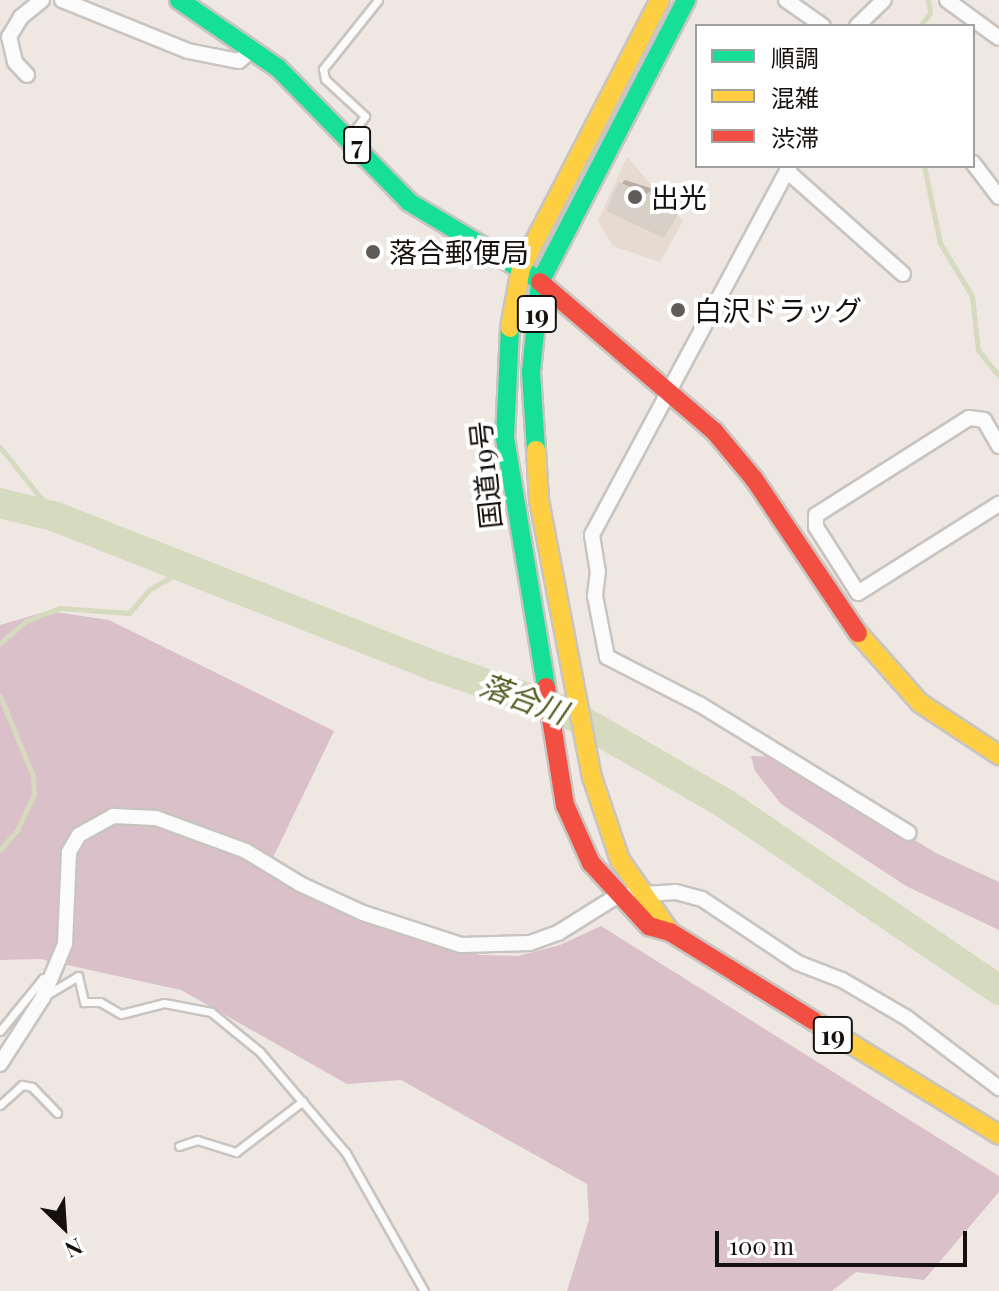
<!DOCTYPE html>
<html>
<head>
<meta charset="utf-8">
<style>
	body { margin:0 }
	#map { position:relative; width:999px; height:1291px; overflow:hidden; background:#eee7e2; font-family:"Playfair Display","Noto Sans JP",serif }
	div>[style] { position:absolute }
	.built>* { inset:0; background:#e7dad0 }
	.forest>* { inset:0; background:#dac0c8 }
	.shadow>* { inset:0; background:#0003 }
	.stream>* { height:5px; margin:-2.5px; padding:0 2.5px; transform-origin:2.5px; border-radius:2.5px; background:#d6dabe }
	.river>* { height:30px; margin:-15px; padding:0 15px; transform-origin:15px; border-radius:15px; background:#d6dabe }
	.building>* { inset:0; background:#d7d0c7 }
	.roads { filter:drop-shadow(2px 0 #c9c4c0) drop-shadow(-2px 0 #c9c4c0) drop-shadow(0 2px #c9c4c0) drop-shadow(0 -2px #c9c4c0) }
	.lane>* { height:7px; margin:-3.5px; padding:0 3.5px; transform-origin:3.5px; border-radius:3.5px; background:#fcfbfb }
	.street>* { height:14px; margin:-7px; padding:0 7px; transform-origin:7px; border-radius:7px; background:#fcfbfb }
	.fast>* { height:18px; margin:-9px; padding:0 9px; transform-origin:9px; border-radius:9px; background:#16e098 }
	.slow>* { height:18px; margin:-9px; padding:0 9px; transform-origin:9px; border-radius:9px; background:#ffcf43 }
	.jam>* { height:18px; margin:-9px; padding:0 9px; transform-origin:9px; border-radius:9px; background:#f24e42 }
	.dots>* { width:22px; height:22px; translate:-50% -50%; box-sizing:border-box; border:4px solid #fff; border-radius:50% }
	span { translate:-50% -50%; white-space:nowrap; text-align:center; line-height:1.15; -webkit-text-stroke:8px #fff; paint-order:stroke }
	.shield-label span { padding:2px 6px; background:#fff; border:2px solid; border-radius:6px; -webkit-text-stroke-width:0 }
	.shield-label { font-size:26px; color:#15110e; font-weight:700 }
	.poi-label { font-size:28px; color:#15110e }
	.left { translate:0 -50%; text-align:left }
	.street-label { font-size:28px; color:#15110e }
	.water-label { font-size:30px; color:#525b20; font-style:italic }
	.legend { position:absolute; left:695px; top:24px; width:280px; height:144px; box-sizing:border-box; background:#fff; border:2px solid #a1a09f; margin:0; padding:10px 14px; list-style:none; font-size:24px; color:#15110e }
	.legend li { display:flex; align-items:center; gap:16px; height:40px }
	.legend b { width:40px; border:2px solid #a1a09f }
	.north { position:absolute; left:24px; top:1187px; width:80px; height:80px; -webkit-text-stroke:6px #fff; paint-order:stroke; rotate:155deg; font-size:22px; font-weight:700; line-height:32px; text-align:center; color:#15110e }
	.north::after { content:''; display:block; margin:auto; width:28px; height:36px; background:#15110e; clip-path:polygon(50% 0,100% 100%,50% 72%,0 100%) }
	.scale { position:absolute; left:715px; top:1231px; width:252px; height:36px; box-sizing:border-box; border:4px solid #15110e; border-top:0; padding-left:10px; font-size:24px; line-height:28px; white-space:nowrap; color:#15110e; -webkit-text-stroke:6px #fff; paint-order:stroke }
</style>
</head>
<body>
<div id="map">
	<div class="built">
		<div style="clip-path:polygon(627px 157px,683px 221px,660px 262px,613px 246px,598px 221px)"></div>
	</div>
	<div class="forest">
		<div style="clip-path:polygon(48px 611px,109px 620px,334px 731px,266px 872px,314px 900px,376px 926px,480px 955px,518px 956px,560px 945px,601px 926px,999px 1176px,999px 1192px,924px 1280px,856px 1272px,832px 1291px,567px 1291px,589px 1220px,587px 1184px,401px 1080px,347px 1084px,181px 990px,40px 959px,0 960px,0 625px)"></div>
		<div style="clip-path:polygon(751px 756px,777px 757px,936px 853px,999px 882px,999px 930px,906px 886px,781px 804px,755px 771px)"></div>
	</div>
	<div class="shadow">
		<div style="clip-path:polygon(625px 180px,663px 192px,679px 211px,667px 232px,621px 184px)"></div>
	</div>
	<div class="stream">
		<div style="left:920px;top:26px;width:16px;rotate:-52deg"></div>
		<div style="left:930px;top:13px;width:13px;rotate:-99deg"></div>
		<div style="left:924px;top:166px;width:79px;rotate:78.3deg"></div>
		<div style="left:940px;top:243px;width:62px;rotate:58.9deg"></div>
		<div style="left:972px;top:296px;width:54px;rotate:83.7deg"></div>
		<div style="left:978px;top:350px;width:33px;rotate:51deg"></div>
		<div style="left:0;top:447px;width:90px;rotate:51.3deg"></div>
		<div style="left:0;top:643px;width:34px;rotate:-40deg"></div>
		<div style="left:26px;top:621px;width:36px;rotate:-21deg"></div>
		<div style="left:60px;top:608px;width:69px;rotate:4.1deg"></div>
		<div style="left:129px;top:613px;width:32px;rotate:-49deg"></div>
		<div style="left:150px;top:589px;width:40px;rotate:-29.7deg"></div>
		<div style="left:0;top:696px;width:87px;rotate:67.6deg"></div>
		<div style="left:33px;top:776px;width:18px;rotate:87deg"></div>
		<div style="left:34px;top:794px;width:38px;rotate:115deg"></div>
		<div style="left:18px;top:829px;width:28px;rotate:131deg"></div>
	</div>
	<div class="river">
		<div style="left:0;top:503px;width:58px;rotate:14deg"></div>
		<div style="left:56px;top:517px;width:403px;rotate:21.5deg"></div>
		<div style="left:431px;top:665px;width:139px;rotate:18.8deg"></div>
		<div style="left:563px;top:710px;width:186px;rotate:30deg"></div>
		<div style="left:724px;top:803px;width:333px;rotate:34.2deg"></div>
	</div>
	<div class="building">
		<div style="clip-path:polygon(619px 182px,647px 194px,651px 190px,677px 215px,664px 238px,606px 211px)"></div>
	</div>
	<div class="roads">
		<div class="lane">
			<div style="left:350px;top:136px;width:25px;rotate:-53deg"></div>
			<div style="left:365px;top:116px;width:54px;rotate:-137.2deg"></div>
			<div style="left:325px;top:79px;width:10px;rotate:-101deg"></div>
			<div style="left:323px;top:69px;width:88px;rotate:-51.4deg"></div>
			<div style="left:43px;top:997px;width:41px;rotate:-31deg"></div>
			<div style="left:78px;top:976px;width:27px;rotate:77deg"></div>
			<div style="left:84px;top:1002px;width:16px"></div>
			<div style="left:100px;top:1002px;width:24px;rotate:30deg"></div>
			<div style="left:121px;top:1014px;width:44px;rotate:-14.3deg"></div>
			<div style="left:164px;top:1003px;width:48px;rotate:10.8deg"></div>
			<div style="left:211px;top:1012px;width:63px;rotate:39.2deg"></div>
			<div style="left:260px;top:1052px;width:133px;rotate:49.6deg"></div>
			<div style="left:346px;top:1153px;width:159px;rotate:60.5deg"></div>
			<div style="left:0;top:1031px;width:68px;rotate:-50.9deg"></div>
			<div style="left:43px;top:978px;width:6px"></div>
			<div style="left:0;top:1105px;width:30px;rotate:-42deg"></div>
			<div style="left:22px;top:1085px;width:10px;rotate:11deg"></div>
			<div style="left:32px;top:1087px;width:36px;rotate:46deg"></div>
			<div style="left:179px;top:1146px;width:19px;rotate:-18deg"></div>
			<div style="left:197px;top:1140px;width:41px;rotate:17.1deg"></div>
			<div style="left:236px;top:1152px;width:84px;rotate:-37.3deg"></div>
		</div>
		<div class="street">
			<div style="left:62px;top:0;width:136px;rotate:22deg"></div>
			<div style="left:188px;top:51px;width:52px;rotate:11.1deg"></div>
			<div style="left:239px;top:61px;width:18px;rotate:-41deg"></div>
			<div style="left:786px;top:0;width:45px;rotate:35.1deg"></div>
			<div style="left:947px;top:0;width:64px;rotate:36.2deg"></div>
			<div style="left:857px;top:26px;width:37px;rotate:-44deg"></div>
			<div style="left:27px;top:75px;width:18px;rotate:-133deg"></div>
			<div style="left:15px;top:62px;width:26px;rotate:-103deg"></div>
			<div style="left:9px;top:37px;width:23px;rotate:-59deg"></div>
			<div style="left:21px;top:17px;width:27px;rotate:-39deg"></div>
			<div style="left:973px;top:163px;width:43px;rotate:52.6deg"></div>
			<div style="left:790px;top:166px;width:6px;rotate:121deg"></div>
			<div style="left:787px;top:171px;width:155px;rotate:41.6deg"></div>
			<div style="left:787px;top:171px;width:413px;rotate:118.2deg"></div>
			<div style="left:592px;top:535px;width:36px;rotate:81deg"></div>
			<div style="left:598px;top:571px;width:25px;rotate:97deg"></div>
			<div style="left:595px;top:596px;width:62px;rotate:78.9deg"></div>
			<div style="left:607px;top:657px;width:103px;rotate:27.1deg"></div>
			<div style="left:699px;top:704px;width:246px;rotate:31.6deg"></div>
			<div style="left:999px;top:446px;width:30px;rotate:-120deg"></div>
			<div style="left:984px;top:420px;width:15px;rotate:-172deg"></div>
			<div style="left:969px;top:418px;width:181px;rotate:147.6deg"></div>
			<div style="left:816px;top:515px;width:12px;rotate:90deg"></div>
			<div style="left:816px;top:527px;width:78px;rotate:57.5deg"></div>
			<div style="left:858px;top:593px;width:167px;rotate:-32.3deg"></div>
			<div style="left:0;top:1064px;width:80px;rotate:-57.3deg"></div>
			<div style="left:43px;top:997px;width:57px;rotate:-67.5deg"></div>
			<div style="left:65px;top:944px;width:92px;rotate:-87.5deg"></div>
			<div style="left:69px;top:852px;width:20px;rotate:-60deg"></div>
			<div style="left:79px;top:835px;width:39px;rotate:-29deg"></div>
			<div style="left:113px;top:816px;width:43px;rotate:2.7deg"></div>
			<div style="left:156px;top:818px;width:96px;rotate:20.1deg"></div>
			<div style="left:246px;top:851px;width:63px;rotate:31.4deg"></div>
			<div style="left:300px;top:884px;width:69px;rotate:24.7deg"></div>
			<div style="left:363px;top:913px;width:103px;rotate:18.1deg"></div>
			<div style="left:461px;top:945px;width:69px;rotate:-1.7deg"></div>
			<div style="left:530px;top:943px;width:30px;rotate:-20deg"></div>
			<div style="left:558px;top:933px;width:70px;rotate:-32.1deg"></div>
			<div style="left:617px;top:896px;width:59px;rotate:-3.9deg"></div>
			<div style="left:676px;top:892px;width:27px;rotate:15deg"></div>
			<div style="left:702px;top:899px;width:115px;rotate:33.7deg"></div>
			<div style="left:798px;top:963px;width:47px;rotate:21.1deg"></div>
			<div style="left:842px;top:980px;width:75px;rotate:30.3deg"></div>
			<div style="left:907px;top:1018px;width:116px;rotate:37.3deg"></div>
		</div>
		<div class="fast">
			<div style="left:179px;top:0;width:120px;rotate:34.5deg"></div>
			<div style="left:278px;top:68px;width:187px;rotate:45.6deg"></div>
			<div style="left:409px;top:202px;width:146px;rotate:31deg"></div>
			<div style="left:510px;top:328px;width:110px;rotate:92.6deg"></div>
			<div style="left:505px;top:438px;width:252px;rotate:80.6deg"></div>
			<div style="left:536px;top:450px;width:78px;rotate:-93.7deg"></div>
			<div style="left:531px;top:372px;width:90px;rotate:-84.3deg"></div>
			<div style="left:540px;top:282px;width:318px;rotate:-62.6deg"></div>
		</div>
		<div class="slow">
			<div style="left:510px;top:328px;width:61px;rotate:-79.6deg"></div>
			<div style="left:521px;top:268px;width:302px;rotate:-62.6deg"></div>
			<div style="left:536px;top:450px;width:50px;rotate:86.6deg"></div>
			<div style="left:539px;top:500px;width:282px;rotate:79.2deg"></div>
			<div style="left:592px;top:777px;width:88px;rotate:71.4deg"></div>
			<div style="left:620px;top:860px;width:88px;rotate:55.2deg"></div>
			<div style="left:858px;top:633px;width:94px;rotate:48.5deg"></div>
			<div style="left:920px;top:703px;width:95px;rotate:33.4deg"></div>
			<div style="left:814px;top:1021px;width:217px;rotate:31.6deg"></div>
		</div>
		<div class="jam">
			<div style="left:540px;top:282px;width:229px;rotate:40.6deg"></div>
			<div style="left:714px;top:431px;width:62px;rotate:50.2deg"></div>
			<div style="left:754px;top:479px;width:186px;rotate:56deg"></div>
			<div style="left:546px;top:687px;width:120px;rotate:80.9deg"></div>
			<div style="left:565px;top:805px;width:64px;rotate:65.9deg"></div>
			<div style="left:591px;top:863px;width:86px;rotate:47.4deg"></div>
			<div style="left:649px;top:926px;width:22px;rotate:16deg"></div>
			<div style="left:670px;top:932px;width:169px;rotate:31.7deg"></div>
		</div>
	</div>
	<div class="dots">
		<div style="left:635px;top:197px;background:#615c58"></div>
		<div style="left:373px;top:252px;background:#615c58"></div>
		<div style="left:678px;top:310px;background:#615c58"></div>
	</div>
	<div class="shield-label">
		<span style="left:357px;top:145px">7</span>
		<span style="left:537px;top:314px">19</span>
		<span style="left:833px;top:1035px">19</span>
	</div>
	<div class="poi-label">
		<span class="left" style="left:651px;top:197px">出光</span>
		<span class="left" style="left:389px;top:252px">落合郵便局</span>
		<span class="left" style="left:694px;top:310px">白沢ドラッグ</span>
	</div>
	<div class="street-label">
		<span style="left:485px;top:475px;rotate:-96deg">国道19号</span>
	</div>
	<div class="water-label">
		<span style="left:524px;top:698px;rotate:20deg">落合川</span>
	</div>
	<ul class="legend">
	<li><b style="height:10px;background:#16e098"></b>順調</li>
	<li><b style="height:10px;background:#ffcf43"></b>混雑</li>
	<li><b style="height:10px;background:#f24e42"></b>渋滞</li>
	</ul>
	<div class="north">N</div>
	<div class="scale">100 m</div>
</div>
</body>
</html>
